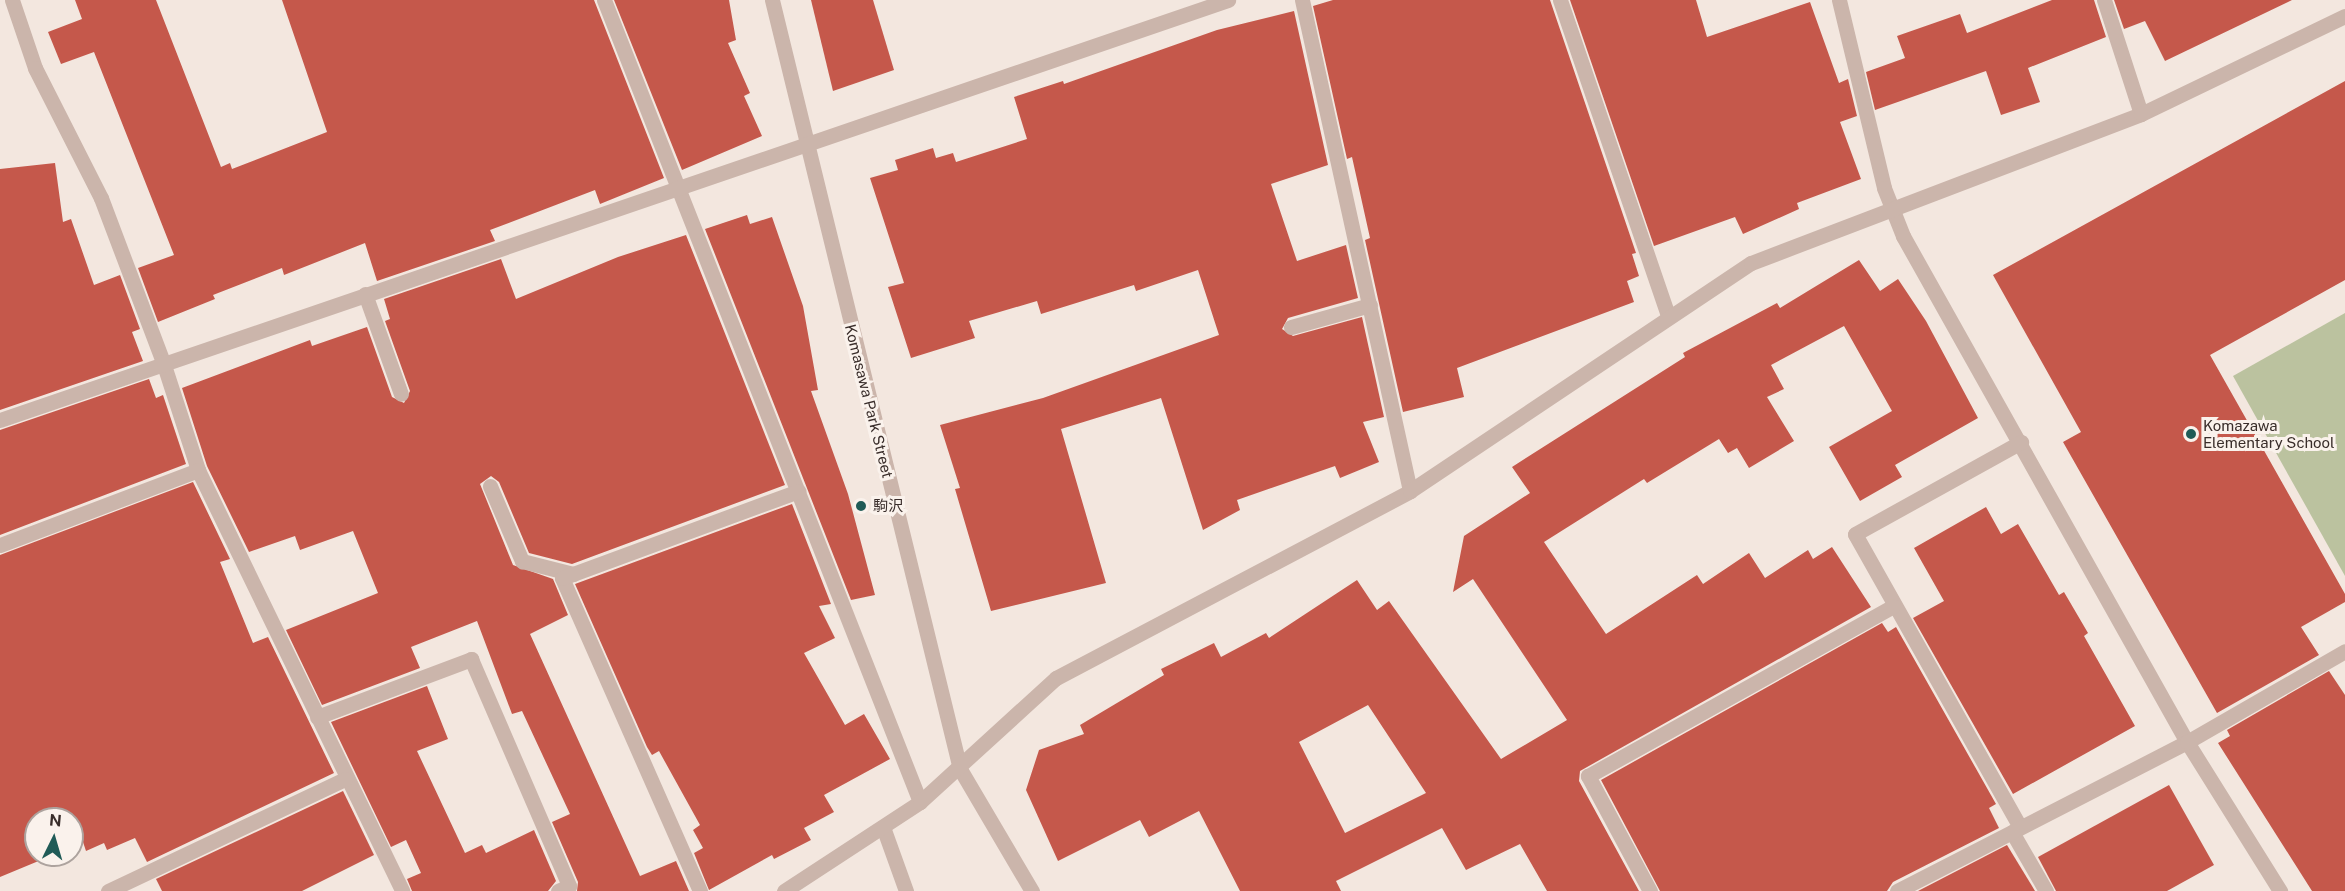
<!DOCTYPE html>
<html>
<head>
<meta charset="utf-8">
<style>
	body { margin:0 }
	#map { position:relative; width:2345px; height:891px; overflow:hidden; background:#f3e7df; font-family:"Public Sans","Noto Sans JP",sans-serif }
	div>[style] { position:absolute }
	.green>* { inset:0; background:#bbc29f }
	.building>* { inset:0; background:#c5584b }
	.minor>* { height:15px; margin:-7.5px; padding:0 7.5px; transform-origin:7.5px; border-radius:7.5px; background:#cbb5ab }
	.dots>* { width:16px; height:16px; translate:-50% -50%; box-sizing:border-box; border:3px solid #faf2ec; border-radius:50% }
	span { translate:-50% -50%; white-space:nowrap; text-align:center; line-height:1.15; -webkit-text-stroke:6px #faf2ec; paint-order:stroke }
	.street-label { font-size:15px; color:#392d2a }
	.poi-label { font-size:15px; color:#392d2a }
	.left { translate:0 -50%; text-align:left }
	.north { position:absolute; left:24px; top:807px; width:60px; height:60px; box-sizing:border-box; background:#faf2ec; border:2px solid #ada39e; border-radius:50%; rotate:5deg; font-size:16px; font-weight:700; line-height:24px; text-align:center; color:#392d2a }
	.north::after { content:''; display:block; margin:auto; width:21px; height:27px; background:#205b57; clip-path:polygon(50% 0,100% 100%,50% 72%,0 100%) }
</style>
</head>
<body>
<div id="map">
	<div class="green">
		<div style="clip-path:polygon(2345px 313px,2345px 576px,2233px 376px)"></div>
	</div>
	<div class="building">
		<div style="clip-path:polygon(75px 0,156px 0,221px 167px,230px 163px,232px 169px,327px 132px,282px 0,594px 0,664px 178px,600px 204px,595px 190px,490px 230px,495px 241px,377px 281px,365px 243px,284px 275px,282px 268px,213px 295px,215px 299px,158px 322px,138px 268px,174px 255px,94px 52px,61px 64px,48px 32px,82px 19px)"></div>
		<div style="clip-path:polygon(614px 0,729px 0,736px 40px,728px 43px,750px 93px,744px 96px,762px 136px,682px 170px)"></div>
		<div style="clip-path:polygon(811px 0,873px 0,894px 70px,833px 91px)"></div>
		<div style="clip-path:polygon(1333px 0,1550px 0,1636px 253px,1632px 254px,1639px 276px,1627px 281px,1634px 302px,1457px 368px,1464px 397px,1403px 412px,1365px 240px,1370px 238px,1352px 157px,1347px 159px,1313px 6px)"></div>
		<div style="clip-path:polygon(1570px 0,1696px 0,1707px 37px,1810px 2px,1839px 83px,1848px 79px,1857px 116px,1840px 122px,1861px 179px,1797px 203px,1799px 209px,1743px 234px,1735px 217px,1654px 246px)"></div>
		<div style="clip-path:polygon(2052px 0,2094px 0,2106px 37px,2028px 68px,2040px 102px,2001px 115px,1986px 71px,1875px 110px,1866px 72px,1905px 58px,1897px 36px,1960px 14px,1967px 33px)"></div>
		<div style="clip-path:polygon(2114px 0,2292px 0,2165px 61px,2145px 21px,2124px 29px)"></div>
		<div style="clip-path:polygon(1294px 11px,1328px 165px,1271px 184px,1297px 261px,1346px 245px,1358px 298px,1288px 318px,1282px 329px,1293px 336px,1362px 317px,1384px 417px,1363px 422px,1379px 462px,1340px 478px,1335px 466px,1237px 500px,1240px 510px,1203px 530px,1161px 398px,1061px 429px,1106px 583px,991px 611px,955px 489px,960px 488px,940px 425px,1043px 398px,1219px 335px,1198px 270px,1136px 291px,1134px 285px,1041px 314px,1037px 301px,969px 321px,975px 338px,911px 358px,888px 287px,904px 283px,870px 178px,898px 170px,895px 160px,933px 148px,936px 158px,953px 153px,956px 162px,1027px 139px,1014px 97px,1063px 81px,1064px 84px,1217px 30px)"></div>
		<div style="clip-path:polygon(2345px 81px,2345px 280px,2210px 355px,2345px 594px,2345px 602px,2301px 627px,2319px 655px,2217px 713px,2063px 442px,2081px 432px,1993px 275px)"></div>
		<div style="clip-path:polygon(55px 163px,63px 222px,71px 219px,94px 285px,120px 275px,140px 329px,132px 332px,143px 361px,0 410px,0 169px)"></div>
		<div style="clip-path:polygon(747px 215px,750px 224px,772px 217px,803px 306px,818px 390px,811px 391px,848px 494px,875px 595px,851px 600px,705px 229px)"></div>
		<div style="clip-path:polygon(686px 235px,785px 485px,572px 564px,529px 553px,499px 482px,491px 476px,480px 484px,513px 565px,553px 579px,568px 615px,530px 634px,640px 876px,676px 861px,689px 891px,577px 891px,578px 882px,552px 822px,570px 814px,522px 711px,512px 714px,477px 621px,411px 647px,420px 668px,322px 705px,286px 630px,378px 593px,353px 531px,300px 550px,295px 536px,249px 552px,207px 466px,182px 388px,310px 340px,312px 346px,367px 327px,392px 397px,404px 403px,410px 391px,385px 321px,390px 319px,384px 299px,501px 259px,516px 299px,618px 257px)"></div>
		<div style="clip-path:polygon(evenodd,1859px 260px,1880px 291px,1898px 279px,1926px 321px,1978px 418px,1895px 465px,1902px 477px,1860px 501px,1829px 447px,1892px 411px,1844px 326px,1771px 365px,1784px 389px,1767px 397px,1794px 441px,1749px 468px,1737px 448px,1728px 453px,1719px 439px,1647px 483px,1644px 479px,1544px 542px,1606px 634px,1697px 575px,1703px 584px,1749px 553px,1765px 578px,1808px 550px,1813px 559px,1832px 547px,1871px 607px,1580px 771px,1579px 781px,1639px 891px,1547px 891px,1520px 844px,1466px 870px,1442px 828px,1336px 881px,1341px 891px,1240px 891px,1199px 811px,1149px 837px,1140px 820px,1058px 861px,1026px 790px,1039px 750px,1084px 734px,1080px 725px,1164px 675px,1161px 669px,1214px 643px,1221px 657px,1266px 633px,1269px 638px,1357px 580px,1377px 610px,1389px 601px,1501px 759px,1567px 720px,1473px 579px,1453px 592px,1464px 536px,1530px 493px,1512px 467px,1685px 357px,1683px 353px,1777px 303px,1780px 308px,1859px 260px,1368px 705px,1426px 793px,1345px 833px,1299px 742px,1368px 705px)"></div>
		<div style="clip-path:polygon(149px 379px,156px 398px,163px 395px,186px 464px,0 535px,0 430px)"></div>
		<div style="clip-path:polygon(193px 482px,230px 559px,220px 562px,253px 643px,268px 637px,334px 773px,147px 862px,135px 838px,107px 850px,104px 843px,86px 851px,83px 842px,72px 847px,72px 819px,36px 819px,36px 855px,53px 855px,0 877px,0 555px)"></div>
		<div style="clip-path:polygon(792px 504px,831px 604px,819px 606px,835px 638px,804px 653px,845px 725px,864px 714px,890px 759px,824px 795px,834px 812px,804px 828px,811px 840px,774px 859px,772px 855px,709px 890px,694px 853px,703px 848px,693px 830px,700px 825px,659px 751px,652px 755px,647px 747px,575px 584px)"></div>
		<div style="clip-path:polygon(1986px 507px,2001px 534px,2018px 524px,2059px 595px,2064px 592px,2088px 633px,2084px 636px,2135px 726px,2013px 794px,1913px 618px,1944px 601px,1914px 548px)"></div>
		<div style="clip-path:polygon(1882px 623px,1888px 632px,1896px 627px,1996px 804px,1989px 808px,1999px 828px,1893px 882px,1887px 891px,1660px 891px,1601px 780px)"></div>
		<div style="clip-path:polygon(2329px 671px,2345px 695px,2345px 891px,2312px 891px,2218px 743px,2230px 736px,2227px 730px)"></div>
		<div style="clip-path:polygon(427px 686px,448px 739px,417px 751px,465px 853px,482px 845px,486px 853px,534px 830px,556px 881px,548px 891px,412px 891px,407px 879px,421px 873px,406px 840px,391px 847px,331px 722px)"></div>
		<div style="clip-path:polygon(2169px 785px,2214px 865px,2167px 891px,2056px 891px,2038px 857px)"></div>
		<div style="clip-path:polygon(343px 791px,374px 855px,302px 891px,162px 891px,156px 879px)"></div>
		<div style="clip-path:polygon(2007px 845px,2035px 891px,1918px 891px)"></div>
	</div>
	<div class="minor">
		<div style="left:12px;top:0;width:72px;rotate:71.3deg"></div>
		<div style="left:35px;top:68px;width:146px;rotate:63.1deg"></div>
		<div style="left:101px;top:198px;width:175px;rotate:69.3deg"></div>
		<div style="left:163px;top:362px;width:114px;rotate:72deg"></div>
		<div style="left:198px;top:470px;width:468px;rotate:64.1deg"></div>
		<div style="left:604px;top:0;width:862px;rotate:68.49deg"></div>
		<div style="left:772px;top:0;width:792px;rotate:76.26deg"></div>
		<div style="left:960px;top:769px;width:142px;rotate:59.5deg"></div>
		<div style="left:1302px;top:0;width:503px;rotate:77.59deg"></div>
		<div style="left:1560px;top:0;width:334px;rotate:71.1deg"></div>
		<div style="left:1839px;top:0;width:193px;rotate:76.5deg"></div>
		<div style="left:1884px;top:188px;width:52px;rotate:68.4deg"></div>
		<div style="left:1903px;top:236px;width:580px;rotate:60.7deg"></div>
		<div style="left:2187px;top:742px;width:176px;rotate:58deg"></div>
		<div style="left:2104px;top:0;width:120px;rotate:72deg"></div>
		<div style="left:365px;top:294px;width:106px;rotate:70.2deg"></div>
		<div style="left:1291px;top:327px;width:82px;rotate:-15.6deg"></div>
		<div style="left:0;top:420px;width:1298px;rotate:-18.88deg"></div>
		<div style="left:490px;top:486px;width:82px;rotate:66.9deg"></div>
		<div style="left:522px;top:561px;width:53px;rotate:14.3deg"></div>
		<div style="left:0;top:545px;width:212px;rotate:-20.7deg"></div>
		<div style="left:317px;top:717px;width:165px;rotate:-20.6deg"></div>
		<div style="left:471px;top:659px;width:247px;rotate:66.6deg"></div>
		<div style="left:569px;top:886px;width:12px;rotate:156deg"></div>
		<div style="left:883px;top:827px;width:68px;rotate:70.2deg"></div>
		<div style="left:2020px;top:827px;width:336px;rotate:-119.4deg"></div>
		<div style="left:1855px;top:534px;width:190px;rotate:-29deg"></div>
		<div style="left:2012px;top:832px;width:68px;rotate:60deg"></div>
		<div style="left:108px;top:891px;width:262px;rotate:-25.3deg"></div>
		<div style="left:700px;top:891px;width:342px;rotate:-113.8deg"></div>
		<div style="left:562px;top:578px;width:252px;rotate:-20.2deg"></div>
		<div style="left:784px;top:891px;width:163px;rotate:-33.2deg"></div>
		<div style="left:920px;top:802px;width:184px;rotate:-42.4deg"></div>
		<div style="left:1056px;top:678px;width:400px;rotate:-27.8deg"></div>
		<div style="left:1410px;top:491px;width:410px;rotate:-33.8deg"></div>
		<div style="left:1751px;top:263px;width:417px;rotate:-20.9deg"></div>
		<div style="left:2141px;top:114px;width:226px;rotate:-25.7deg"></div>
		<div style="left:1650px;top:891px;width:131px;rotate:-118.3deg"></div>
		<div style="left:1588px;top:776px;width:349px;rotate:-29.1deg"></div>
		<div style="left:1897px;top:891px;width:326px;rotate:-27.2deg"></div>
		<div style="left:2187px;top:742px;width:182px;rotate:-29.9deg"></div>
	</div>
	<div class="dots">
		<div style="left:2191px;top:434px;background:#205b57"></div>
		<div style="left:861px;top:506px;background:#205b57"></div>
	</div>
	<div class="street-label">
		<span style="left:869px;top:401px;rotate:76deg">Komasawa Park Street</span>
	</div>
	<div class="poi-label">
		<span class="left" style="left:2203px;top:434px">Komazawa<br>Elementary School</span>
		<span class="left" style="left:873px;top:506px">駒沢</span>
	</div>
	<div class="north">N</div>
</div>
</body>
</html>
